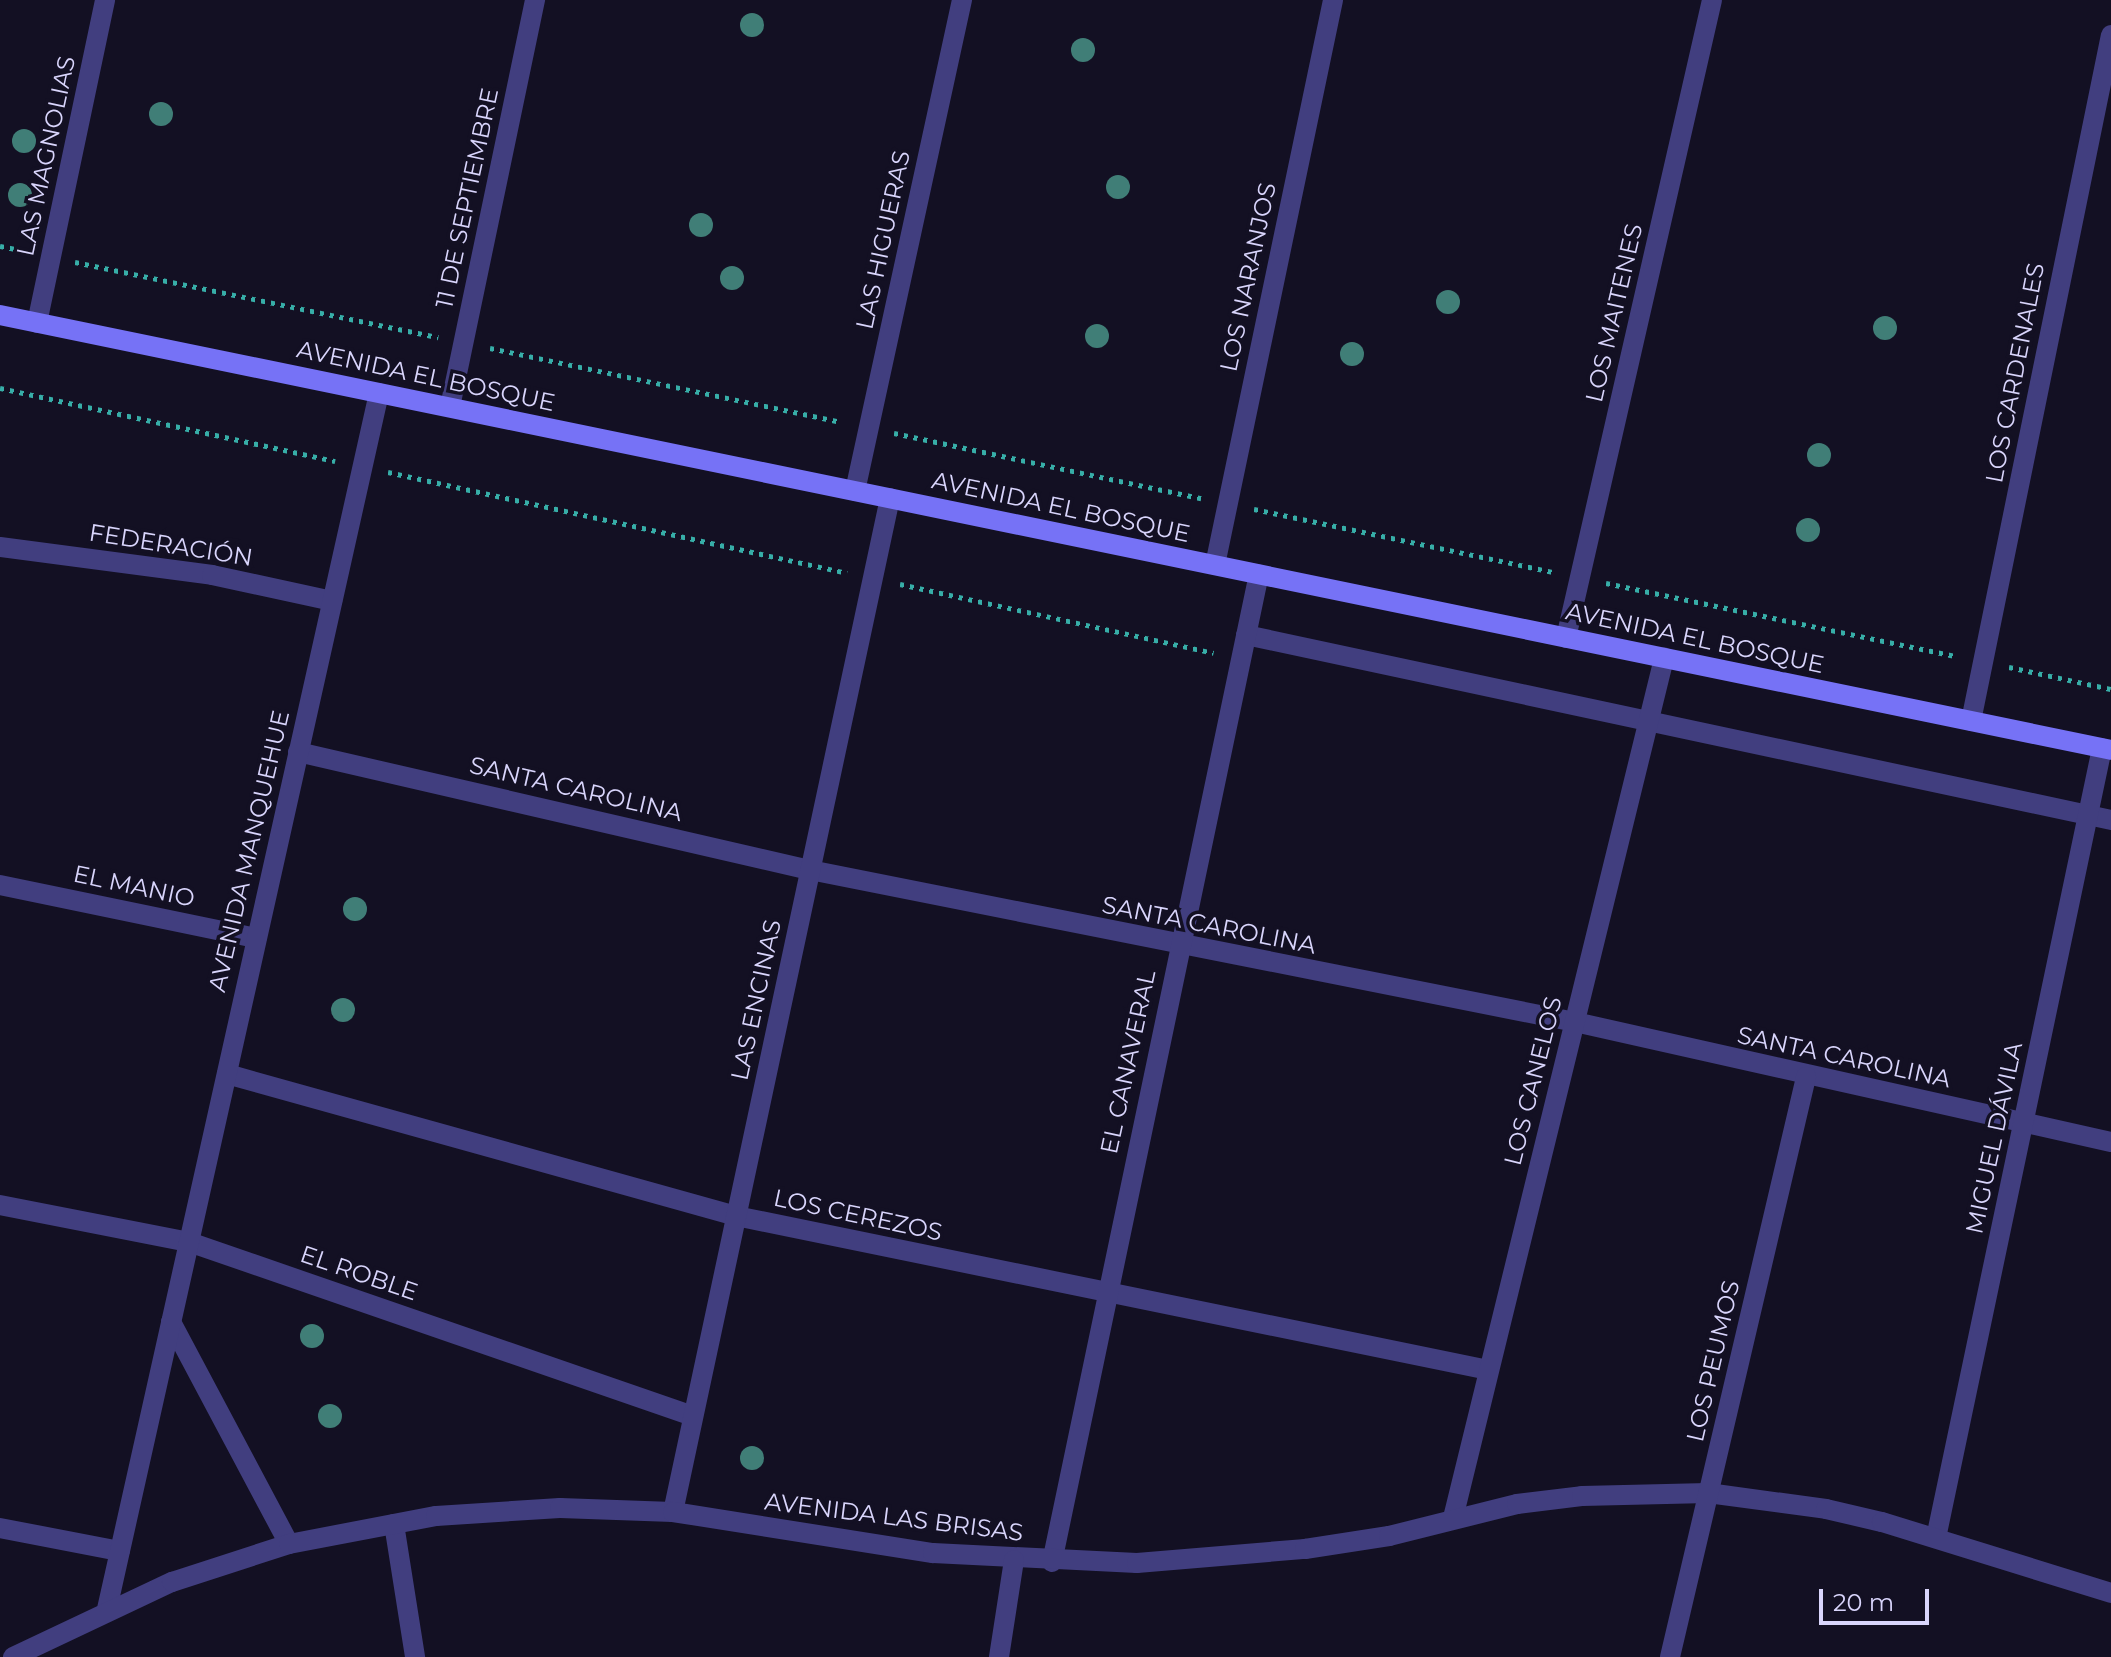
<!DOCTYPE html>
<html>
<head>
<meta charset="utf-8">
<style>
	body { margin:0 }
	#map { position:relative; width:2111px; height:1657px; overflow:hidden; background:#131023; font-family:Montserrat,sans-serif }
	div>[style] { position:absolute }
	.path>* { height:5px; margin-top:-2.5px; transform-origin:0; background:repeating-linear-gradient(90deg,#37aea8 0 4px,transparent 0 10px) }
	.minor>* { height:20px; margin:-10px; padding:0 10px; transform-origin:10px; border-radius:10px; background:#413e7f }
	.secondary>* { height:20px; margin:-10px; padding:0 10px; transform-origin:10px; border-radius:10px; background:#7672f6 }
	.trees>* { width:24px; height:24px; margin:-12px; border-radius:50%; background:#407e77 }
	span { translate:-50% -50%; white-space:nowrap; text-align:center; line-height:1.15; -webkit-text-stroke:7px #131023; paint-order:stroke }
	.street-label { font-size:24px; color:#d9d5fc }
	.scale { position:absolute; left:1819px; top:1589px; width:110px; height:36px; box-sizing:border-box; border:4px solid #d9d5fc; border-top:0; padding-left:10px; font-size:24px; line-height:28px; white-space:nowrap; color:#d9d5fc; -webkit-text-stroke:6px #131023; paint-order:stroke }
</style>
</head>
<body>
<div id="map">
	<div class="path">
		<div style="left:0;top:246px;width:26px;rotate:11deg"></div>
		<div style="left:75px;top:262px;width:371px;rotate:11.7deg"></div>
		<div style="left:490px;top:348px;width:359px;rotate:11.9deg"></div>
		<div style="left:0;top:388px;width:343px;rotate:12.3deg"></div>
		<div style="left:894px;top:433px;width:314px;rotate:12deg"></div>
		<div style="left:388px;top:472px;width:470px;rotate:12.4deg"></div>
		<div style="left:1254px;top:509px;width:306px;rotate:11.9deg"></div>
		<div style="left:1606px;top:583px;width:358px;rotate:11.8deg"></div>
		<div style="left:900px;top:584px;width:321px;rotate:12.4deg"></div>
		<div style="left:2009px;top:667px;width:104px;rotate:12.2deg"></div>
	</div>
	<div class="minor">
		<div style="left:37px;top:323px;width:330px;rotate:-78.1deg"></div>
		<div style="left:450px;top:407px;width:416px;rotate:-78.2deg"></div>
		<div style="left:855px;top:491px;width:503px;rotate:-77.71deg"></div>
		<div style="left:0;top:547px;width:214px;rotate:7.5deg"></div>
		<div style="left:212px;top:575px;width:123px;rotate:12.2deg"></div>
		<div style="left:1215px;top:565px;width:577px;rotate:-78.2deg"></div>
		<div style="left:1246px;top:635px;width:885px;rotate:12.07deg"></div>
		<div style="left:1566px;top:638px;width:654px;rotate:-77.11deg"></div>
		<div style="left:1971px;top:721px;width:700px;rotate:-78.47deg"></div>
		<div style="left:298px;top:752px;width:525px;rotate:12.98deg"></div>
		<div style="left:810px;top:870px;width:780px;rotate:11.24deg"></div>
		<div style="left:1575px;top:1022px;width:549px;rotate:12.62deg"></div>
		<div style="left:0;top:885px;width:262px;rotate:11.7deg"></div>
		<div style="left:227px;top:1074px;width:528px;rotate:15.59deg"></div>
		<div style="left:736px;top:1216px;width:768px;rotate:11.57deg"></div>
		<div style="left:0;top:1205px;width:193px;rotate:11.1deg"></div>
		<div style="left:189px;top:1242px;width:533px;rotate:19.05deg"></div>
		<div style="left:171px;top:1322px;width:251px;rotate:62deg"></div>
		<div style="left:673px;top:1512px;width:1037px;rotate:-77.92deg"></div>
		<div style="left:1453px;top:1518px;width:886px;rotate:-76.21deg"></div>
		<div style="left:394px;top:1524px;width:135px;rotate:81deg"></div>
		<div style="left:0;top:1528px;width:122px;rotate:10.9deg"></div>
		<div style="left:1936px;top:1538px;width:807px;rotate:-78.13deg"></div>
		<div style="left:1052px;top:1562px;width:1009px;rotate:-78.17deg"></div>
		<div style="left:107px;top:1609px;width:1246px;rotate:-77.39deg"></div>
		<div style="left:13px;top:1657px;width:176px;rotate:-25.3deg"></div>
		<div style="left:172px;top:1582px;width:123px;rotate:-18deg"></div>
		<div style="left:289px;top:1544px;width:150px;rotate:-10.8deg"></div>
		<div style="left:436px;top:1516px;width:124px;rotate:-3.7deg"></div>
		<div style="left:560px;top:1508px;width:113px;rotate:2deg"></div>
		<div style="left:673px;top:1512px;width:263px;rotate:9deg"></div>
		<div style="left:933px;top:1553px;width:204px;rotate:2.8deg"></div>
		<div style="left:1137px;top:1563px;width:169px;rotate:-4.8deg"></div>
		<div style="left:1305px;top:1549px;width:85px;rotate:-8.8deg"></div>
		<div style="left:1389px;top:1536px;width:132px;rotate:-14deg"></div>
		<div style="left:1517px;top:1504px;width:65px;rotate:-7deg"></div>
		<div style="left:1582px;top:1496px;width:126px;rotate:-1.4deg"></div>
		<div style="left:1708px;top:1493px;width:119px;rotate:7.7deg"></div>
		<div style="left:1826px;top:1509px;width:57px;rotate:13.1deg"></div>
		<div style="left:1882px;top:1522px;width:240px;rotate:17.2deg"></div>
		<div style="left:999px;top:1657px;width:98px;rotate:-81.2deg"></div>
		<div style="left:1670px;top:1657px;width:596px;rotate:-76.8deg"></div>
	</div>
	<div class="secondary">
		<div style="left:0;top:315px;width:2155px;rotate:11.64deg"></div>
	</div>
	<div class="trees">
		<div style="left:752px;top:25px"></div>
		<div style="left:1083px;top:50px"></div>
		<div style="left:161px;top:114px"></div>
		<div style="left:24px;top:141px"></div>
		<div style="left:1118px;top:187px"></div>
		<div style="left:20px;top:195px"></div>
		<div style="left:701px;top:225px"></div>
		<div style="left:732px;top:278px"></div>
		<div style="left:1448px;top:302px"></div>
		<div style="left:1885px;top:328px"></div>
		<div style="left:1097px;top:336px"></div>
		<div style="left:1352px;top:354px"></div>
		<div style="left:1819px;top:455px"></div>
		<div style="left:1808px;top:530px"></div>
		<div style="left:355px;top:909px"></div>
		<div style="left:343px;top:1010px"></div>
		<div style="left:312px;top:1336px"></div>
		<div style="left:330px;top:1416px"></div>
		<div style="left:752px;top:1458px"></div>
	</div>
	<div class="street-label">
		<span style="left:46px;top:156px;rotate:-78deg">LAS MAGNOLIAS</span>
		<span style="left:467px;top:198px;rotate:-78deg">11 DE SEPTIEMBRE</span>
		<span style="left:883px;top:240px;rotate:-78deg">LAS HIGUERAS</span>
		<span style="left:1248px;top:277px;rotate:-78deg">LOS NARANJOS</span>
		<span style="left:1614px;top:313px;rotate:-77deg">LOS MAITENES</span>
		<span style="left:2015px;top:373px;rotate:-79deg">LOS CARDENALES</span>
		<span style="left:426px;top:376px;rotate:12deg">AVENIDA EL BOSQUE</span>
		<span style="left:1061px;top:507px;rotate:12deg">AVENIDA EL BOSQUE</span>
		<span style="left:171px;top:545px;rotate:9deg">FEDERACIÓN</span>
		<span style="left:1695px;top:638px;rotate:12deg">AVENIDA EL BOSQUE</span>
		<span style="left:576px;top:789px;rotate:13deg">SANTA CAROLINA</span>
		<span style="left:249px;top:851px;rotate:-77deg">AVENIDA MANQUEHUE</span>
		<span style="left:134px;top:886px;rotate:12deg">EL MANIO</span>
		<span style="left:1209px;top:925px;rotate:11deg">SANTA CAROLINA</span>
		<span style="left:756px;top:1000px;rotate:-78deg">LAS ENCINAS</span>
		<span style="left:1844px;top:1057px;rotate:12deg">SANTA CAROLINA</span>
		<span style="left:1128px;top:1062px;rotate:-78deg">EL CANAVERAL</span>
		<span style="left:1533px;top:1081px;rotate:-76deg">LOS CANELOS</span>
		<span style="left:1994px;top:1138px;rotate:-78deg">MIGUEL DÁVILA</span>
		<span style="left:858px;top:1215px;rotate:12deg">LOS CEREZOS</span>
		<span style="left:359px;top:1273px;rotate:19deg">EL ROBLE</span>
		<span style="left:1713px;top:1361px;rotate:-77deg">LOS PEUMOS</span>
		<span style="left:894px;top:1517px;rotate:7deg">AVENIDA LAS BRISAS</span>
	</div>
	<div class="scale">20 m</div>
</div>
</body>
</html>
